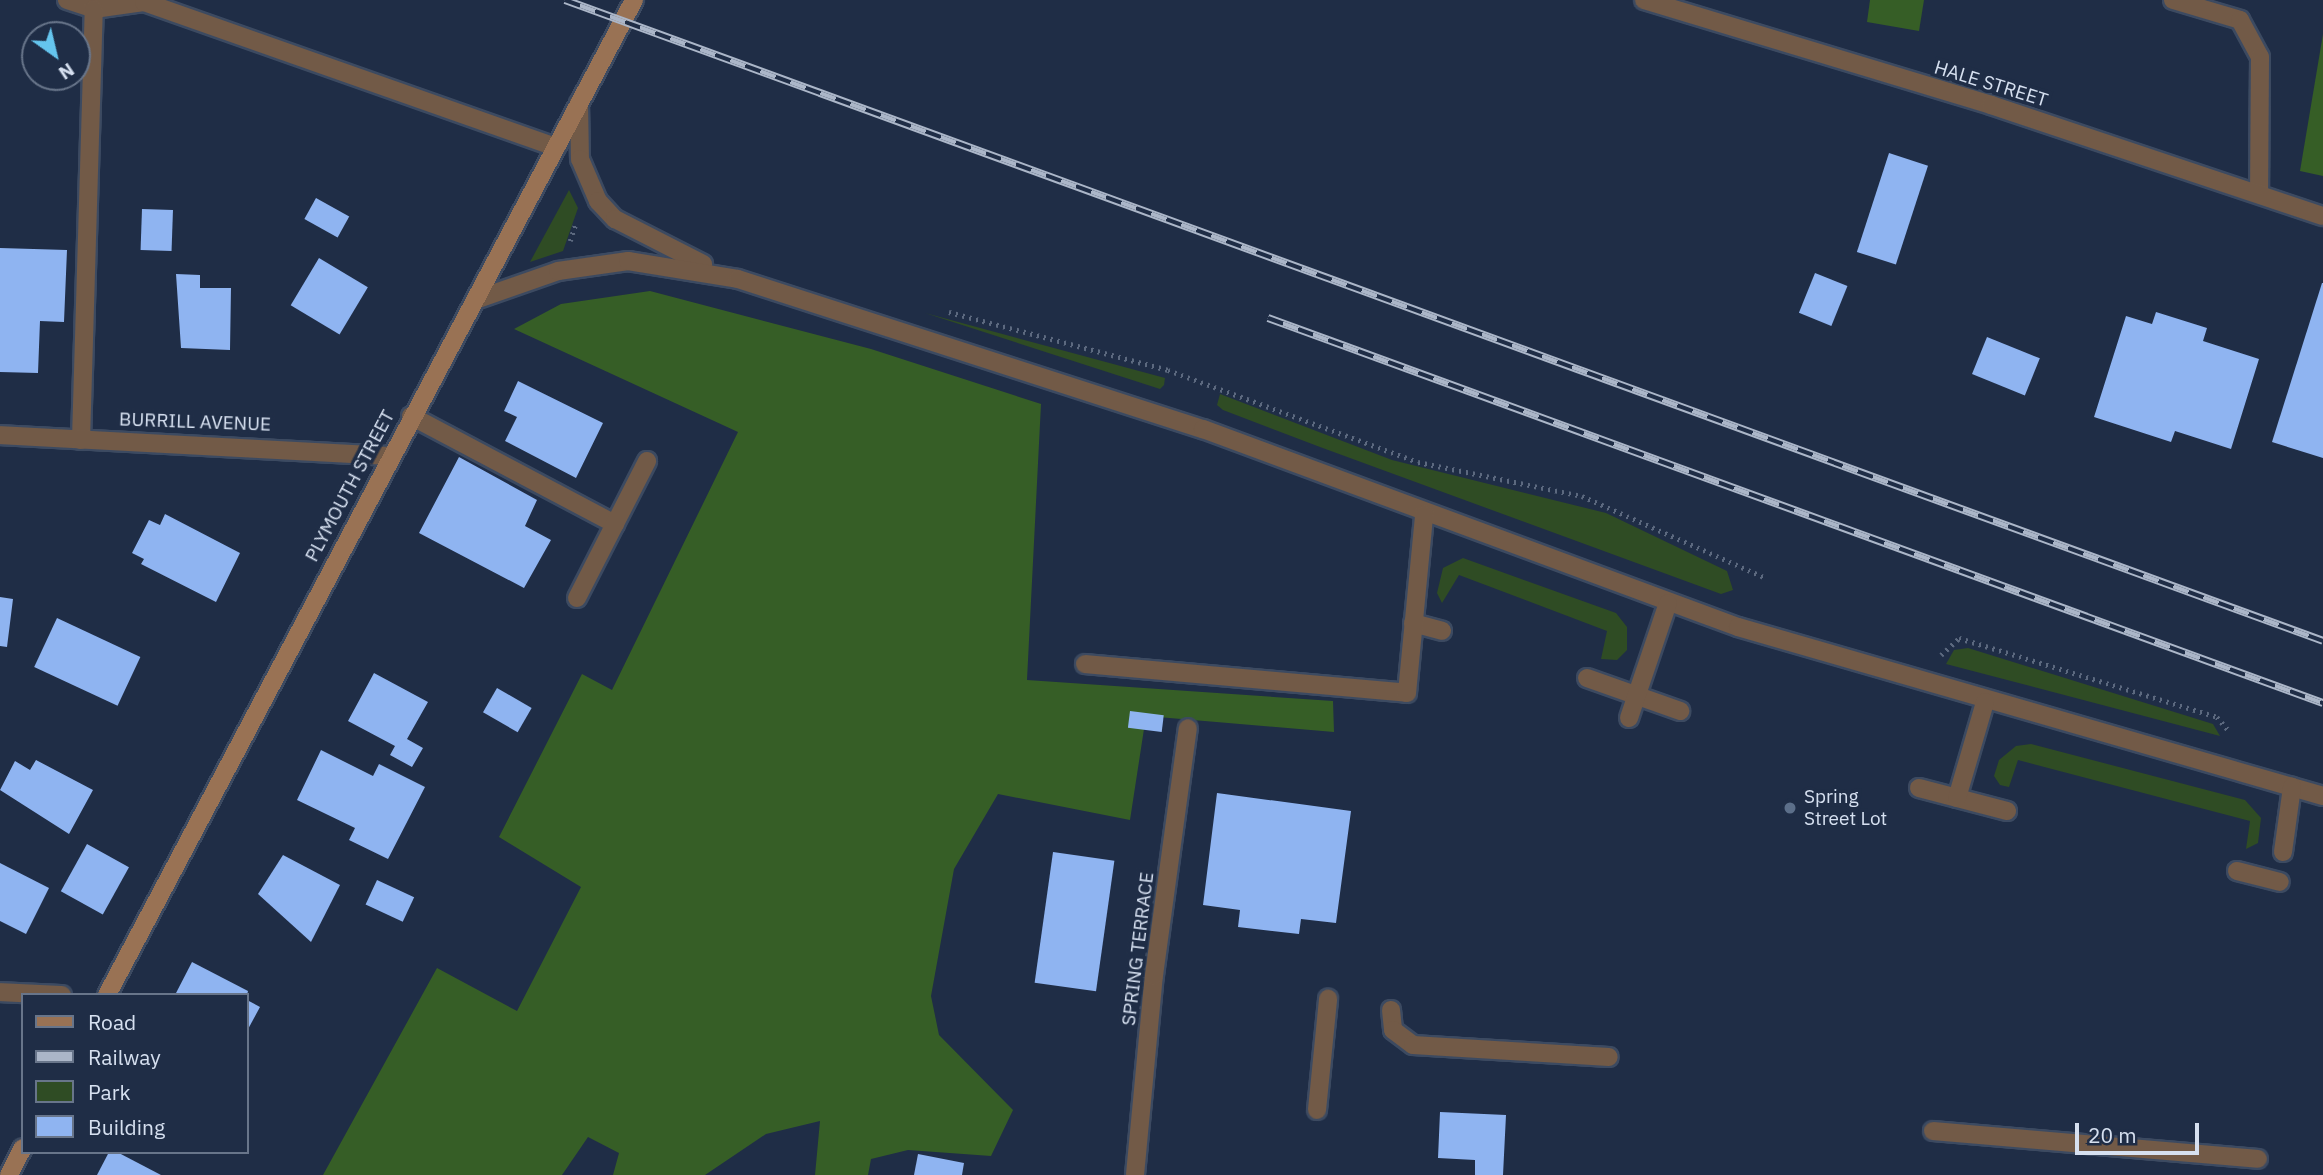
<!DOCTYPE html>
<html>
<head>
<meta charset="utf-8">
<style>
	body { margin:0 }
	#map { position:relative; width:2323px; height:1175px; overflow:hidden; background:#1f2d46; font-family:"IBM Plex Sans",sans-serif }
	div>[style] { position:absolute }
	.green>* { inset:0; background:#2f4c24 }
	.forest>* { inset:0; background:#365e26 }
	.building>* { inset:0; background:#8fb4f1; transform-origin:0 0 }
	.path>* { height:4.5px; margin-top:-2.25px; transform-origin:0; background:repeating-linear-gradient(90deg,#5c697f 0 2px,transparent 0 7px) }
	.roads { filter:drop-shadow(2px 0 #3c4a61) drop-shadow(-2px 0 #3c4a61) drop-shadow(0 2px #3c4a61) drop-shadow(0 -2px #3c4a61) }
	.service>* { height:18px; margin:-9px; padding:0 9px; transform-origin:9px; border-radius:9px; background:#725a47 }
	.minor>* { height:18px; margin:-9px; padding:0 9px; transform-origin:9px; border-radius:9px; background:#725a47 }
	.secondary>* { height:18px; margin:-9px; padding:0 9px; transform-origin:9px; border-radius:9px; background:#997254 }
	.rail>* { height:8px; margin-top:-4px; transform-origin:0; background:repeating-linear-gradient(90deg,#1f2d46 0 16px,#abb6c8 0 32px); box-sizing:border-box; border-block:2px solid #abb6c8 }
	.dots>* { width:19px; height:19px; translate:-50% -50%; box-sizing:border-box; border:4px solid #1f2d46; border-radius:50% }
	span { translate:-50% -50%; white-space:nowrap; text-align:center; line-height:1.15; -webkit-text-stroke:7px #1f2d46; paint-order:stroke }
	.street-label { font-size:19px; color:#d6e0f0 }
	.poi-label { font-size:19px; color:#d6e0f0 }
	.left { translate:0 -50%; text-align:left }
	.legend { position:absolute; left:21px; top:993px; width:228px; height:161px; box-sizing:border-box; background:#1f2d46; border:2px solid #68758a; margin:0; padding:9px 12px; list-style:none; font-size:21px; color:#d6e0f0 }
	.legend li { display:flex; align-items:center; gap:14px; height:35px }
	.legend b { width:35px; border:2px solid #68758a }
	.north { position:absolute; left:21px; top:21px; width:70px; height:70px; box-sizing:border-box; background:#1f2d46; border:2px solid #68758a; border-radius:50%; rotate:146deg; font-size:19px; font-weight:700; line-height:28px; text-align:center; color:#d6e0f0 }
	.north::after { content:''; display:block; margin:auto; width:24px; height:32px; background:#65c5ee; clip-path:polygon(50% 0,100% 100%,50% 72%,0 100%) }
	.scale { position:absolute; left:2075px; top:1123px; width:124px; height:32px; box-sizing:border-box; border:4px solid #d6e0f0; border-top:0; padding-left:9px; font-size:21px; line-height:24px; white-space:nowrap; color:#d6e0f0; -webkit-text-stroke:5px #1f2d46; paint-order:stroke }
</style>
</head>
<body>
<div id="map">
	<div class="green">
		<div style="clip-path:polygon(569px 190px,578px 208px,563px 251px,530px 262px)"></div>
		<div style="clip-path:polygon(925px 313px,1165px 378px,1164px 385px,1160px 389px)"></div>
		<div style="clip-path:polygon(1220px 394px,1392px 460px,1606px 513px,1727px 571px,1733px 590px,1721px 594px,1320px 447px,1223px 410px,1217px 405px)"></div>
		<div style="clip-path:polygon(1463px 558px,1616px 613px,1627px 627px,1627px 650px,1617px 660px,1601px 659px,1607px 631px,1459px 575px,1442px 603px,1437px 593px,1443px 568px)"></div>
		<div style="clip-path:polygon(1968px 648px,2213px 724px,2220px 736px,1946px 664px,1954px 650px)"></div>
		<div style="clip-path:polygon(2031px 744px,2245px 800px,2261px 818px,2258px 843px,2246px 849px,2250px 821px,2018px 760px,2009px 787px,2000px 785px,1994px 776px,1999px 760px,2016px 746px)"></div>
	</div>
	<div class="forest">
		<div style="clip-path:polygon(1870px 0,1924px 0,1919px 31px,1867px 22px)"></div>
		<div style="clip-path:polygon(2323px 34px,2323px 176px,2300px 171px)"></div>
		<div style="clip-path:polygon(650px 291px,871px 349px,1041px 404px,1027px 680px,1333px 701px,1334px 732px,1146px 716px,1130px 820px,998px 794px,954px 869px,931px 996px,939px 1035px,1013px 1110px,991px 1156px,908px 1150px,871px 1159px,868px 1175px,815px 1175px,820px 1121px,766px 1134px,705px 1175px,613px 1175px,619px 1153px,588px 1137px,562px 1175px,323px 1175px,437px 968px,517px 1011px,581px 887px,499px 837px,582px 674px,612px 690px,738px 432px,514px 329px,561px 304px)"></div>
	</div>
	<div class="building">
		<div style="left:1889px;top:153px;width:41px;height:104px;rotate:18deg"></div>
		<div style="left:316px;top:198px;width:38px;height:24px;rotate:29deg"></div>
		<div style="left:142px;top:209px;width:31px;height:41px;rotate:2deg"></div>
		<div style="clip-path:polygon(0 248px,67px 250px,64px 322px,40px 321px,38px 373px,0 372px)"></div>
		<div style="left:319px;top:258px;width:57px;height:55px;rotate:31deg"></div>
		<div style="left:1815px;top:273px;width:35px;height:43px;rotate:22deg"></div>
		<div style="clip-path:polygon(176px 274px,200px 275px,200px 288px,231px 288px,230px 350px,181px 348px)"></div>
		<div style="clip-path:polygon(2322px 283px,2323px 283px,2323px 458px,2272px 442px)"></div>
		<div style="clip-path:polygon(2156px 312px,2207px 328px,2203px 341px,2259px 359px,2231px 449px,2175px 431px,2171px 442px,2094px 417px,2126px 316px,2152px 324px)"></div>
		<div style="left:1987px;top:337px;width:57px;height:40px;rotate:22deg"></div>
		<div style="clip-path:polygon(518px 381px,603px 423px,576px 478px,505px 441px,517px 417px,504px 411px)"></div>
		<div style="clip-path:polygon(459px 457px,537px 500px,525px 526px,551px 540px,524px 588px,419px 533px)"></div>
		<div style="clip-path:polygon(165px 514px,240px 553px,216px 602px,141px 564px,144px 559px,132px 553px,149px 520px,160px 525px)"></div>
		<div style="clip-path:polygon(0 597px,13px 599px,7px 647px,0 646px)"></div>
		<div style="left:57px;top:618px;width:92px;height:54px;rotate:25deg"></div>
		<div style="clip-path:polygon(374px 673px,428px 702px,407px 739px,423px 748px,412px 767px,390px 755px,395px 746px,348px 721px)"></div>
		<div style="left:497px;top:688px;width:40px;height:28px;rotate:30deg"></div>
		<div style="left:1130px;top:711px;width:34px;height:17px;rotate:7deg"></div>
		<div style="clip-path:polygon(321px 750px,373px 776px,379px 764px,425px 787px,388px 859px,349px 840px,355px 828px,297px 800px)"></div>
		<div style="clip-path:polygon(36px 760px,93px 790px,69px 834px,0 790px,15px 761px,30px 770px)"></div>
		<div style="clip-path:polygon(1217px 793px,1351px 811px,1336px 923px,1301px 919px,1299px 934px,1238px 927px,1240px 910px,1203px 905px)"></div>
		<div style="left:87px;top:844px;width:48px;height:54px;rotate:29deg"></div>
		<div style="left:1053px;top:852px;width:62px;height:132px;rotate:8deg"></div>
		<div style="clip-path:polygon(283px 855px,340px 885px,311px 942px,258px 894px)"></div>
		<div style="clip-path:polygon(0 863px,49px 888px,26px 934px,0 921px)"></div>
		<div style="left:377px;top:880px;width:41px;height:27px;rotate:25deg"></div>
		<div style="clip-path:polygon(192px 962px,248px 991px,247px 995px,175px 995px)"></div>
		<div style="clip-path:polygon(247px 1000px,260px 1007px,247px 1031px)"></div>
		<div style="clip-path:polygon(1440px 1112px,1506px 1115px,1503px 1175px,1475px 1175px,1475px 1160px,1438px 1158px)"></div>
		<div style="clip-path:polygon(109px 1152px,117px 1152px,161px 1175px,97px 1175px)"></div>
		<div style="clip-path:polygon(918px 1154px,964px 1163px,962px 1175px,914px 1175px)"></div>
	</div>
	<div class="path">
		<div style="left:570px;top:241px;width:19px;rotate:-72deg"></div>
		<div style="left:949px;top:312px;width:227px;rotate:14.8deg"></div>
		<div style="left:1168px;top:370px;width:266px;rotate:20.2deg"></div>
		<div style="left:1418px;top:462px;width:167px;rotate:11.7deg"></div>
		<div style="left:1582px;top:496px;width:199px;rotate:24deg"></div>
		<div style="left:1941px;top:655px;width:25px;rotate:-43deg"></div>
		<div style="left:1959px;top:638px;width:270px;rotate:17deg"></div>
		<div style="left:2217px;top:717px;width:20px;rotate:49deg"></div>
	</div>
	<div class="roads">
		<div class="service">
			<div style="left:67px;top:0;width:28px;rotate:18deg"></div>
			<div style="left:94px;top:9px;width:50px;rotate:-8deg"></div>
			<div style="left:144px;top:2px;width:437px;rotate:19.4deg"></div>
			<div style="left:2173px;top:0;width:70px;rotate:16.6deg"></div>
			<div style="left:2240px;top:20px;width:42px;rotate:61.6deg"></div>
			<div style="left:2260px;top:57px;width:136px;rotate:90.4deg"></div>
			<div style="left:579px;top:103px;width:56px;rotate:89deg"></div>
			<div style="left:580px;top:159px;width:46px;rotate:66.8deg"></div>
			<div style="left:598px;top:201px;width:25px;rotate:47deg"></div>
			<div style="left:615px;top:219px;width:99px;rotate:27.1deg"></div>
			<div style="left:478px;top:299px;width:85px;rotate:-19.3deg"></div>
			<div style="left:558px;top:271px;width:71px;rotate:-8.1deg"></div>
			<div style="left:628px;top:261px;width:111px;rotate:9.3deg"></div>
			<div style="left:738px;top:279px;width:489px;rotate:17.9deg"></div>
			<div style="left:1203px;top:429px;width:570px;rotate:20.31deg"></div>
			<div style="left:1738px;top:627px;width:609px;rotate:16.11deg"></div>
			<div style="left:411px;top:416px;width:231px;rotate:27.9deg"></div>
			<div style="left:81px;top:440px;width:431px;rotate:-88.3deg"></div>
			<div style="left:577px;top:598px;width:154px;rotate:-62.9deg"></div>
			<div style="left:1413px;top:623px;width:30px;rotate:15deg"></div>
			<div style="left:1085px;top:664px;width:323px;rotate:5.1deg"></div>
			<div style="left:1407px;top:693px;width:179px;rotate:-84.5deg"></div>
			<div style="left:1587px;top:678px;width:99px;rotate:19.5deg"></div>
			<div style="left:1629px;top:718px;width:121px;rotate:-71.3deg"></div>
			<div style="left:1919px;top:788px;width:91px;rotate:14.6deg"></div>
			<div style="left:1957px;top:798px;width:100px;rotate:-73.7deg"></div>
			<div style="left:2283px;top:852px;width:66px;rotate:-82.1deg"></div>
			<div style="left:2237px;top:871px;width:44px;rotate:14.3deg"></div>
			<div style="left:1391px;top:1010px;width:20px;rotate:84deg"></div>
			<div style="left:1393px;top:1030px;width:25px;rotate:37deg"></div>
			<div style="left:1413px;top:1045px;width:196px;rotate:3.5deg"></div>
			<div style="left:1317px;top:1110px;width:112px;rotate:-84.3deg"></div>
			<div style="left:1933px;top:1131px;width:326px;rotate:4.9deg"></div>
		</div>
		<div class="minor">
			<div style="left:1644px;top:0;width:363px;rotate:16.8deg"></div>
			<div style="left:1991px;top:105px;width:350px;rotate:18.5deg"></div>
			<div style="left:0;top:435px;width:390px;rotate:3.1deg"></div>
			<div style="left:0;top:992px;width:62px;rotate:2.8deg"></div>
			<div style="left:1135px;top:1175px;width:201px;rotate:-84.6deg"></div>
			<div style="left:1154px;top:975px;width:249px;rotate:-82.2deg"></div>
		</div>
		<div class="secondary">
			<div style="left:107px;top:995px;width:1126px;rotate:-62.09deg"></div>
			<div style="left:9px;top:1175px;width:30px;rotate:-63deg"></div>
		</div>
	</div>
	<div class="rail">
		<div style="left:565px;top:0;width:1871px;rotate:20.03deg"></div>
		<div style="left:1268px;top:318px;width:1123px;rotate:20.05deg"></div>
	</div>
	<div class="dots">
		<div style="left:1790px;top:808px;background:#5c6f8a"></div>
	</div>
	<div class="street-label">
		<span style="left:1991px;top:84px;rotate:17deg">HALE STREET</span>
		<span style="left:195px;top:422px;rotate:2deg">BURRILL AVENUE</span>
		<span style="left:350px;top:486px;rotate:-62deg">PLYMOUTH STREET</span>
		<span style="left:1138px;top:949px;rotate:-83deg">SPRING TERRACE</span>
	</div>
	<div class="poi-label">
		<span class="left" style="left:1804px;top:808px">Spring<br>Street Lot</span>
	</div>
	<ul class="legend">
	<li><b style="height:9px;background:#997254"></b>Road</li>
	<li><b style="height:9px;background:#abb6c8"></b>Railway</li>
	<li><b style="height:19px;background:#2f4c24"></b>Park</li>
	<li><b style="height:19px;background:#8fb4f1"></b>Building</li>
	</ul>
	<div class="north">N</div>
	<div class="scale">20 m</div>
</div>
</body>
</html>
